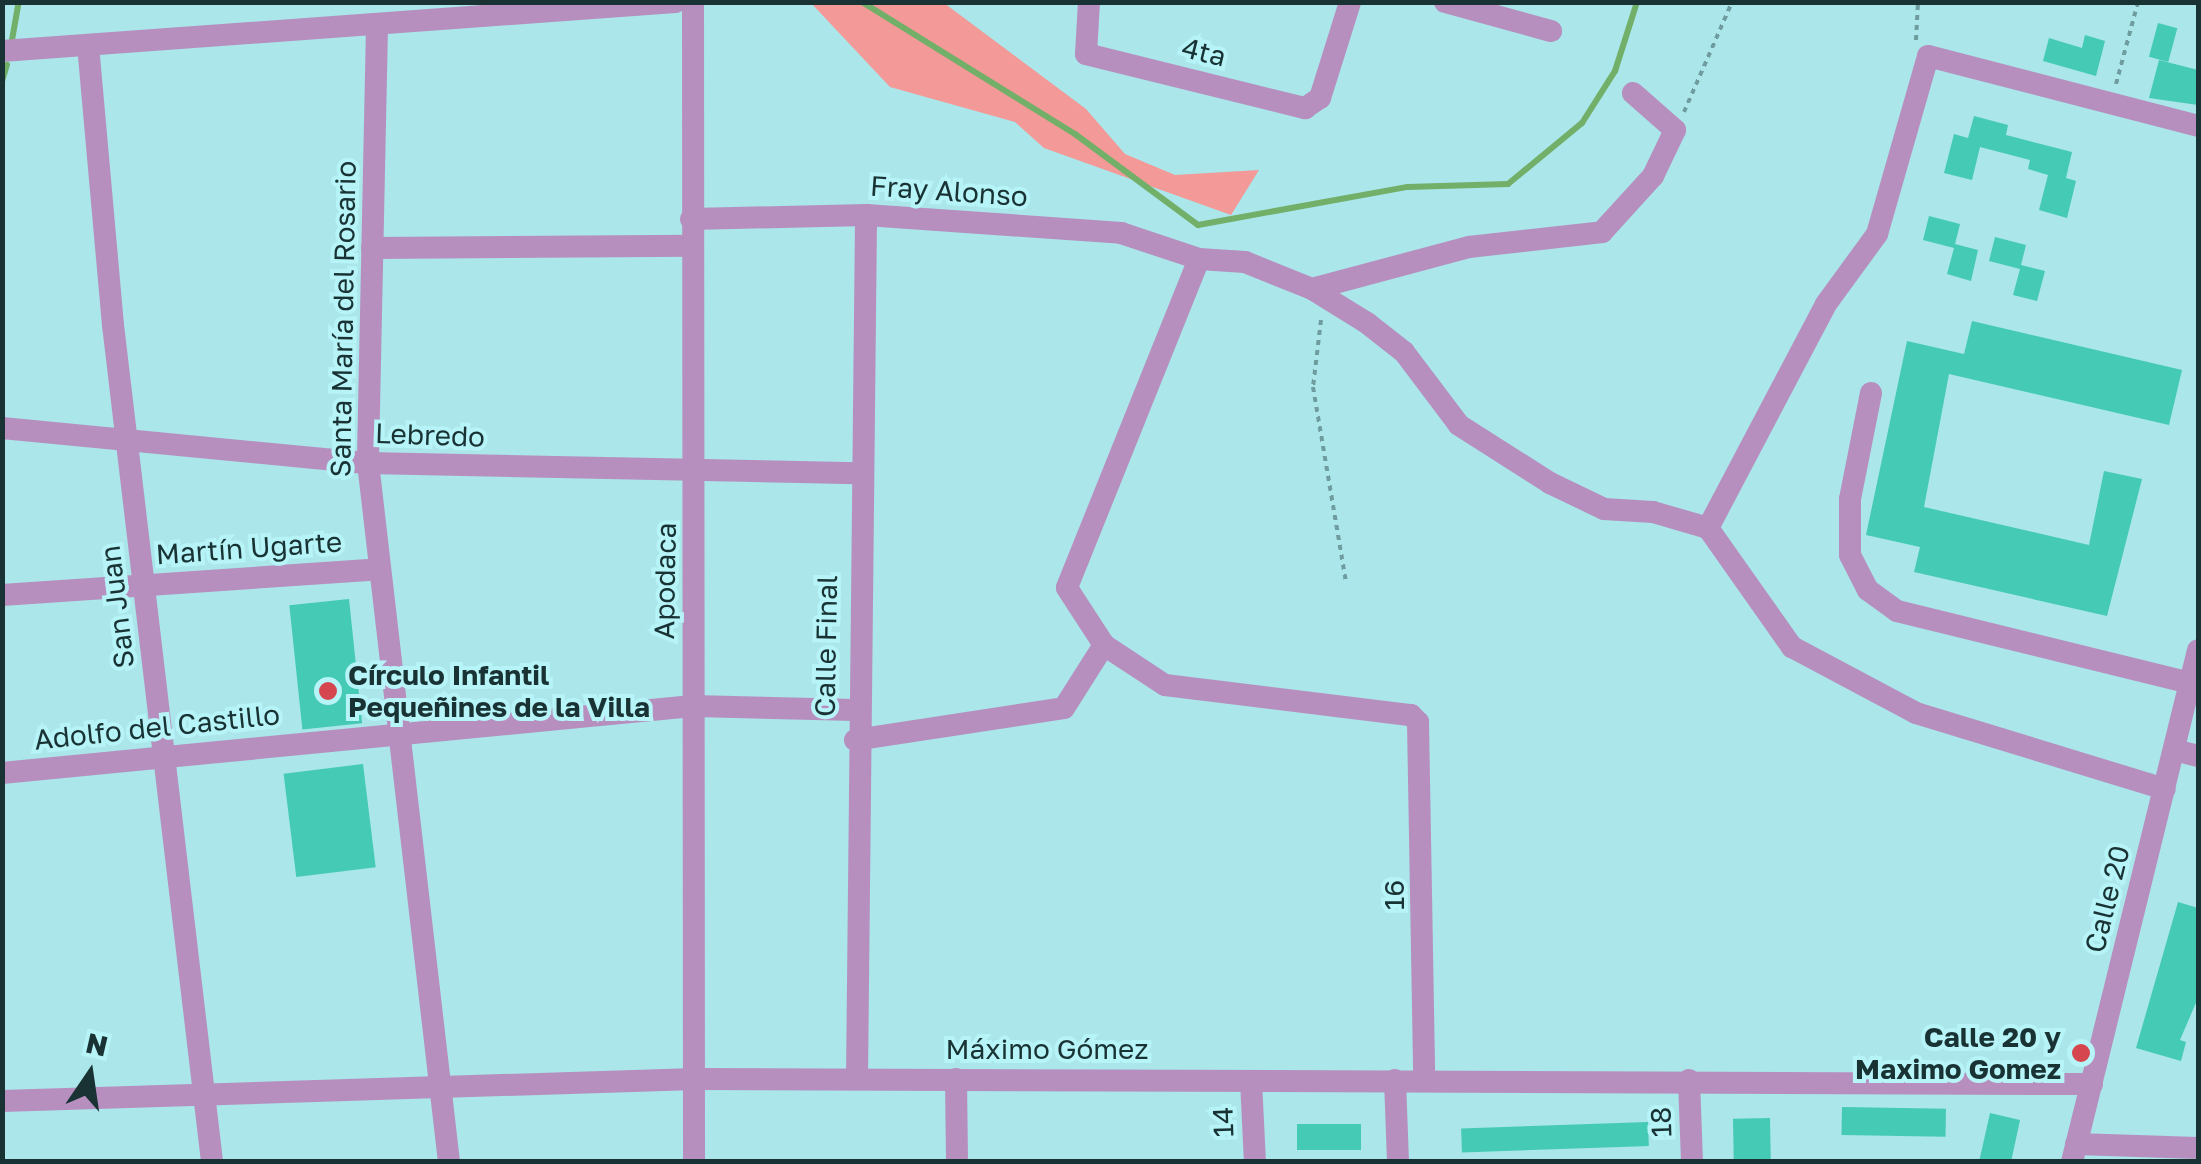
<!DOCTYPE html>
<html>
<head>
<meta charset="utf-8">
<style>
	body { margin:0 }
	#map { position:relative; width:2201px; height:1164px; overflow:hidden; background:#aae6ea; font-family:"Golos Text",sans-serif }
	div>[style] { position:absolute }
	.green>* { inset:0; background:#f39997 }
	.stream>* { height:6px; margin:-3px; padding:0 3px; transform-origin:3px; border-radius:3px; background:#72af69 }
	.building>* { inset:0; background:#45cab6; transform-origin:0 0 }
	.path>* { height:4px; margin-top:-2px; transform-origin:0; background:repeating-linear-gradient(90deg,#6e9c9f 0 5px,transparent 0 10px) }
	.minor>* { height:22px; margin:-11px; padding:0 11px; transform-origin:11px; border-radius:11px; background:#b78fbe }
	.dots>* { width:28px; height:28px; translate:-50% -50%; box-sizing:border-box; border:5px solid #b7f4f8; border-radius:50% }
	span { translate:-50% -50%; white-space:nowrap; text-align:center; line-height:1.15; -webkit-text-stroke:8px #b7f4f8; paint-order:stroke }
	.street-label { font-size:28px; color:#193234 }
	.poi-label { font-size:28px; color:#193234; font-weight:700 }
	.left { translate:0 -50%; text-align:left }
	.right { translate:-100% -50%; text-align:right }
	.frame { position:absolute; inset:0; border:5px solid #193234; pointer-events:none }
	.north { position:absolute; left:40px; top:1024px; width:100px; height:100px; -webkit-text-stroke:8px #b7f4f8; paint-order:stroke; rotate:13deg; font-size:28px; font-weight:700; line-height:40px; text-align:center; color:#193234 }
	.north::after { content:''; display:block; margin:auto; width:35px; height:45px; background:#193234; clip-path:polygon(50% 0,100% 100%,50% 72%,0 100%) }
</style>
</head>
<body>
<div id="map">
	<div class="green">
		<div style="clip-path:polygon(811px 3px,944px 3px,1086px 109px,1125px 154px,1175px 175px,1259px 170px,1231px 215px,1044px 148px,1015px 122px,890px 87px)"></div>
	</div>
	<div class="stream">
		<div style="left:862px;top:2px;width:251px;rotate:31.8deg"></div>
		<div style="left:1075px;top:134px;width:153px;rotate:36.5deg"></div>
		<div style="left:1198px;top:225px;width:213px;rotate:-10.3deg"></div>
		<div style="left:1408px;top:187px;width:100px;rotate:-1.7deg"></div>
		<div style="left:1508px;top:184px;width:96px;rotate:-39.5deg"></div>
		<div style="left:1582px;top:123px;width:62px;rotate:-57.6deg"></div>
		<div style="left:1615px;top:71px;width:72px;rotate:-72.3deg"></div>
		<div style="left:12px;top:40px;width:39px;rotate:-80deg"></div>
		<div style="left:2px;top:81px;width:17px;rotate:-73deg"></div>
	</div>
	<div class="building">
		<div style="left:2158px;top:23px;width:20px;height:35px;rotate:15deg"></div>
		<div style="clip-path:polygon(2085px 35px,2105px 41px,2096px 76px,2043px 61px,2049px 38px,2082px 48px)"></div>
		<div style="clip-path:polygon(2159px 60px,2198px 70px,2198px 105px,2149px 98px)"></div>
		<div style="clip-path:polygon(1974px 116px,2008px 125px,2006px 135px,2072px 152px,2066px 178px,2076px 181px,2067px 218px,2039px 210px,2048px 175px,2028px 169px,2030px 160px,1980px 147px,1972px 180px,1944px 173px,1954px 134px,1968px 138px)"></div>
		<div style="clip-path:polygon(1929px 216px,1960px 224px,1955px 244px,1978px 250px,1971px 281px,1947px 274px,1954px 248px,1923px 240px)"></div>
		<div style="clip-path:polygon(1995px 237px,2026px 245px,2021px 265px,2045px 271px,2037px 301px,2013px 295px,2020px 269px,1989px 261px)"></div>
		<div style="clip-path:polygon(1972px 321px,2182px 370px,2169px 425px,1949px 374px,1924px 507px,2089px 545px,2104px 471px,2142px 479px,2107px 616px,1914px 572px,1920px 547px,1866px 535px,1907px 341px,1964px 354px)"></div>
		<div style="left:349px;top:599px;width:125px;height:60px;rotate:84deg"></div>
		<div style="left:363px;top:764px;width:104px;height:80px;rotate:83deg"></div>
		<div style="clip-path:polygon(2178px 902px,2198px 908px,2198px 998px,2180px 1040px,2186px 1042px,2181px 1061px,2136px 1048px)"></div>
		<div style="left:1842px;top:1107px;width:104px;height:28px;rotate:1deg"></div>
		<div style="clip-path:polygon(1990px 1113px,2020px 1120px,2011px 1162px,1979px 1162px)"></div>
		<div style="left:1770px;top:1118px;width:44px;height:37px;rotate:89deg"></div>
		<div style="left:1648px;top:1122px;width:24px;height:187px;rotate:88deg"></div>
		<div style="left:1361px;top:1124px;width:26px;height:64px;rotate:90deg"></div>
	</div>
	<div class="path">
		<div style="left:1916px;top:40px;width:38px;rotate:-87deg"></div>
		<div style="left:2116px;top:84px;width:85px;rotate:-75deg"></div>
		<div style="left:1684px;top:112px;width:120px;rotate:-66.4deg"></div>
		<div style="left:1321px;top:320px;width:67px;rotate:96.8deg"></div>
		<div style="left:1313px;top:387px;width:198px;rotate:80.4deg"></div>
	</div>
	<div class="minor">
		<div style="left:693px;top:2px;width:1160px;rotate:89.95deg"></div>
		<div style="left:1089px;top:2px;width:52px;rotate:93.3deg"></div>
		<div style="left:1086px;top:54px;width:226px;rotate:13.9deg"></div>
		<div style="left:1305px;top:108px;width:18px;rotate:-34deg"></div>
		<div style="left:1320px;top:98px;width:101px;rotate:-72.6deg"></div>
		<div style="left:1445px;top:2px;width:110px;rotate:15.3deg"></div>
		<div style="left:377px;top:27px;width:436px;rotate:91.2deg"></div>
		<div style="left:368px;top:463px;width:704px;rotate:83.39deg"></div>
		<div style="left:88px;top:45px;width:281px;rotate:84.9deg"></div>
		<div style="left:113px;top:325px;width:843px;rotate:83.25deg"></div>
		<div style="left:2px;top:51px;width:675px;rotate:-4.16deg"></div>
		<div style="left:691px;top:219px;width:175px;rotate:-1.3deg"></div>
		<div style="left:866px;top:215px;width:256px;rotate:4deg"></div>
		<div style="left:1121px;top:233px;width:82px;rotate:18.4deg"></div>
		<div style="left:1199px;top:259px;width:46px;rotate:3.7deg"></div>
		<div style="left:1245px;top:262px;width:72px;rotate:21.9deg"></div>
		<div style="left:1312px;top:289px;width:65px;rotate:31.7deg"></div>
		<div style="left:1367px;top:323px;width:47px;rotate:38.1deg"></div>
		<div style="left:1404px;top:352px;width:91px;rotate:53deg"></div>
		<div style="left:1459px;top:425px;width:108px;rotate:32.5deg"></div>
		<div style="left:1550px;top:483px;width:60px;rotate:25.7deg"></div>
		<div style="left:1604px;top:509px;width:49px;rotate:3.5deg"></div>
		<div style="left:1653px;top:512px;width:57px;rotate:16.2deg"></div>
		<div style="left:1708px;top:528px;width:146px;rotate:54.8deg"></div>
		<div style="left:1792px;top:647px;width:140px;rotate:28deg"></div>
		<div style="left:1916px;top:713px;width:260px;rotate:17deg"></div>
		<div style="left:372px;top:248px;width:320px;rotate:-0.4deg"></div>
		<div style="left:1199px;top:259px;width:354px;rotate:111.9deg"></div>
		<div style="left:1067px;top:588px;width:68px;rotate:57deg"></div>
		<div style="left:1104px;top:645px;width:73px;rotate:33.3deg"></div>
		<div style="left:1165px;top:685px;width:248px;rotate:7deg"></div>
		<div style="left:1411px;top:715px;width:10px;rotate:45deg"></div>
		<div style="left:1418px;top:722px;width:358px;rotate:89deg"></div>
		<div style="left:1312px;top:289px;width:163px;rotate:-15deg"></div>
		<div style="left:1469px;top:247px;width:134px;rotate:-6.4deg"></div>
		<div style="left:1602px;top:232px;width:76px;rotate:-47.7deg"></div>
		<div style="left:1653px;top:176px;width:51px;rotate:-64.4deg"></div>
		<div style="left:1675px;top:130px;width:56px;rotate:-138.6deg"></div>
		<div style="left:1871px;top:393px;width:108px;rotate:101.2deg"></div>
		<div style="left:1850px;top:499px;width:56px;rotate:90deg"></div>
		<div style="left:1850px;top:555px;width:39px;rotate:63deg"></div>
		<div style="left:1868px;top:590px;width:36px;rotate:36deg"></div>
		<div style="left:1897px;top:611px;width:302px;rotate:13.8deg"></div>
		<div style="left:2px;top:428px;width:368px;rotate:5.5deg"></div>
		<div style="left:368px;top:463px;width:490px;rotate:1.2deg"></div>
		<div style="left:1708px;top:528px;width:253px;rotate:-62.2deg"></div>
		<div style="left:1826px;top:304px;width:87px;rotate:-53.9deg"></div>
		<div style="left:1877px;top:234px;width:185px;rotate:-74deg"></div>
		<div style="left:1928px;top:56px;width:279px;rotate:14.5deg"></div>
		<div style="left:2px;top:595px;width:378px;rotate:-3.9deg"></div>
		<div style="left:855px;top:740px;width:211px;rotate:-8.7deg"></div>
		<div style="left:1064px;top:708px;width:75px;rotate:-57.6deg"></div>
		<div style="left:2174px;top:750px;width:25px;rotate:14deg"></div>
		<div style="left:2px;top:773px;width:694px;rotate:-5.54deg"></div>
		<div style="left:693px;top:706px;width:162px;rotate:1.4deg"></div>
		<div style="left:857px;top:1079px;width:864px;rotate:-89.4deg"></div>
		<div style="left:956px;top:1079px;width:83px;rotate:89.3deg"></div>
		<div style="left:1395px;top:1080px;width:82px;rotate:87.9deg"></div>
		<div style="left:1689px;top:1080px;width:82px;rotate:87.9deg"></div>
		<div style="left:1251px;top:1081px;width:81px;rotate:87.2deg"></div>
		<div style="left:2px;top:1101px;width:694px;rotate:-1.82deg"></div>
		<div style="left:696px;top:1079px;width:1396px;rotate:0.21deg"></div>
		<div style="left:2076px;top:1144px;width:122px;rotate:1.9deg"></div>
		<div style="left:2072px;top:1162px;width:527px;rotate:-76.17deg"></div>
	</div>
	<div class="dots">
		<div style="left:328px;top:691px;background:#d6464e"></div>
		<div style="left:2081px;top:1053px;background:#d6464e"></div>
	</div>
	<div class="street-label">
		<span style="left:1204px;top:52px;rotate:14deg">4ta</span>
		<span style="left:949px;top:191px;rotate:4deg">Fray Alonso</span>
		<span style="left:343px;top:319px;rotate:-89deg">Santa María del Rosario</span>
		<span style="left:430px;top:435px;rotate:2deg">Lebredo</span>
		<span style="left:249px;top:548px;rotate:-4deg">Martín Ugarte</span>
		<span style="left:665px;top:581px;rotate:-89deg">Apodaca</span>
		<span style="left:117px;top:607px;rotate:-97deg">San Juan</span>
		<span style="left:826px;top:646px;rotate:-89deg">Calle Final</span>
		<span style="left:157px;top:727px;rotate:-6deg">Adolfo del Castillo</span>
		<span style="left:1394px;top:895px;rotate:-90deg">16</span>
		<span style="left:2107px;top:899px;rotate:-76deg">Calle 20</span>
		<span style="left:1047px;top:1049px">Máximo Gómez</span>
		<span style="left:1223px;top:1122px;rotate:-92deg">14</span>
		<span style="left:1661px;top:1122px;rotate:-92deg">18</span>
	</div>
	<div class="poi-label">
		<span class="left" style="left:348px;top:691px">Círculo Infantil<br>Pequeñines de la Villa</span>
		<span class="right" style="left:2061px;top:1053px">Calle 20 y<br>Maximo Gomez</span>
	</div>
	<div class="frame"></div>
	<div class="north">N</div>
</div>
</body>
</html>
